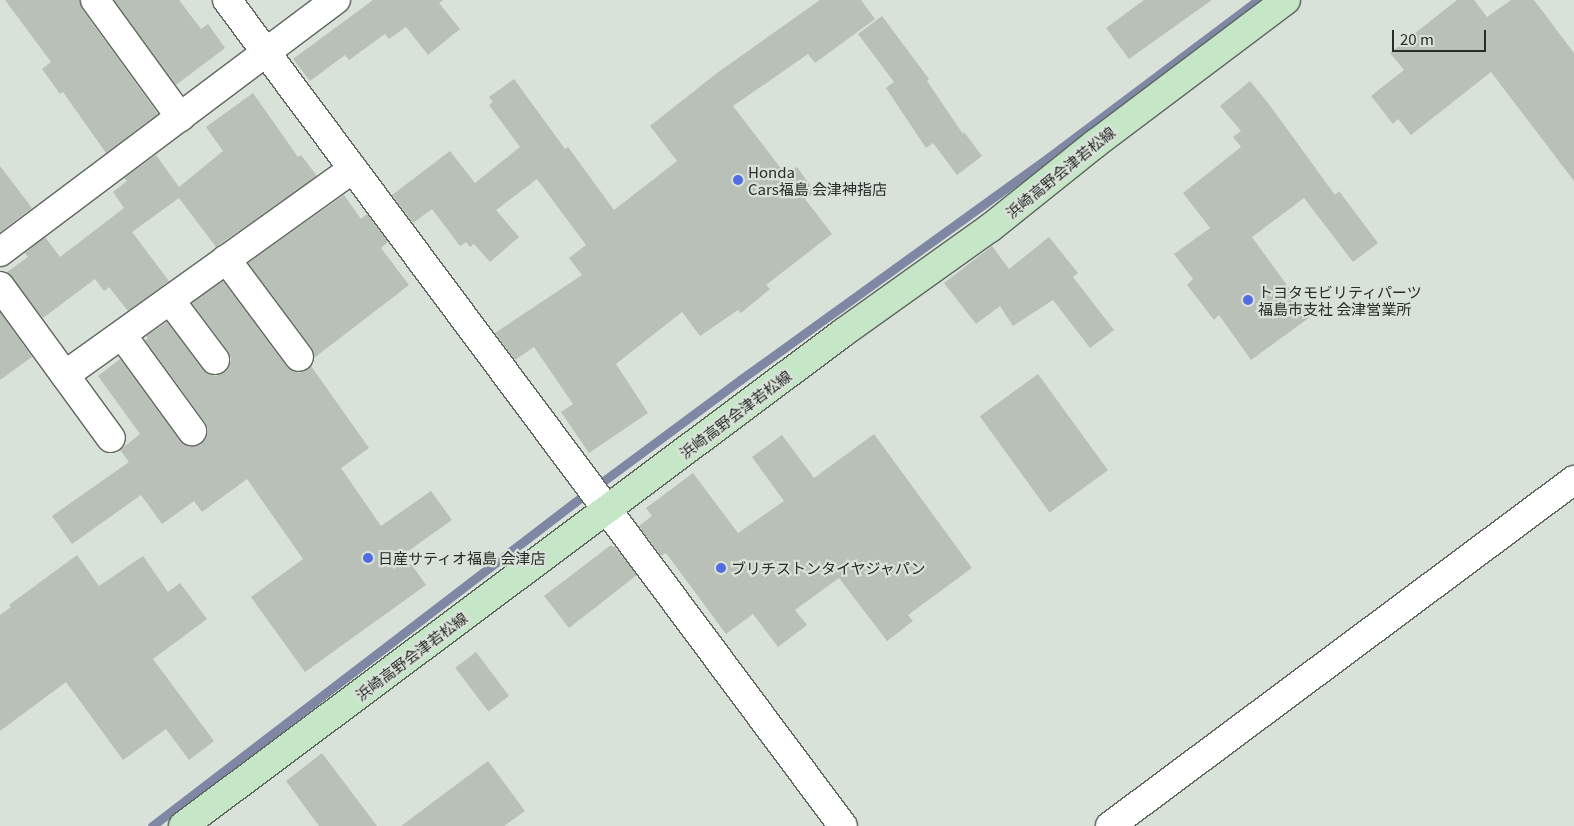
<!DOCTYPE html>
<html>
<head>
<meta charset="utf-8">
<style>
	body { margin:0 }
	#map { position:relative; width:1574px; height:826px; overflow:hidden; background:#d9e2d9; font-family:Georgia,"Noto Sans JP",serif }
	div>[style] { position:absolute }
	.stream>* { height:9px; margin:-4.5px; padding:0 4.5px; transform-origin:4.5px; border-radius:4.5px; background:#7e87a3 }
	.building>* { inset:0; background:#b8c0b8; transform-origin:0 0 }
	.roads { filter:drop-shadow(1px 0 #5f665e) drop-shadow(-1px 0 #5f665e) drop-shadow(0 1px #5f665e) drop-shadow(0 -1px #5f665e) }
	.street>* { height:28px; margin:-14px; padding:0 14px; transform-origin:14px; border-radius:14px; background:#fff }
	.secondary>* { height:28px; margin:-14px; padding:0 14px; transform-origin:14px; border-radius:14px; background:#c5e7c8 }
	.dots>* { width:14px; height:14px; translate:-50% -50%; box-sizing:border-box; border:2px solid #d9e2d9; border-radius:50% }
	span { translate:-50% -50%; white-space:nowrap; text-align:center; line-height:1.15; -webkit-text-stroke:4.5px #d9e2d9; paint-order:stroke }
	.poi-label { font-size:15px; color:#292c29 }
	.left { translate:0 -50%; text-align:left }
	.street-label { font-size:15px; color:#292c29 }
	.scale { position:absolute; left:1392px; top:30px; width:94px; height:22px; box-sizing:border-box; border:2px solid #292c29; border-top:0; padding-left:6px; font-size:15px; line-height:18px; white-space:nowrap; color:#292c29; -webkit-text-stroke:4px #d9e2d9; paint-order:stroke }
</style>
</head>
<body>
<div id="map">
	<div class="stream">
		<div style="left:152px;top:826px;width:533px;rotate:-37.45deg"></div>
		<div style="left:575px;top:502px;width:205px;rotate:-36.5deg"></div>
		<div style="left:740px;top:380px;width:381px;rotate:-35.8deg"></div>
		<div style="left:1049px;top:157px;width:261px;rotate:-36.9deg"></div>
	</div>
	<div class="building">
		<div style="clip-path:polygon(5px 0,80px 0,82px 9px,158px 114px,106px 153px,63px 92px,60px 94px,42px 69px,51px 62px)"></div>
		<div style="clip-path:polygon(114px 0,179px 0,201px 29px,208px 24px,225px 48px,176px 85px)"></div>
		<div style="clip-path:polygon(373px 0,443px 0,439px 3px,460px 29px,428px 55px,406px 27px,389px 39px,385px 34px,349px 60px,345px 55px,310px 81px,293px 59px)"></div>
		<div style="clip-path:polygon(820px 0,861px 0,875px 19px,815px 63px,808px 54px,733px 106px,786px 175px,797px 167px,815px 192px,805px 199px,832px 234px,766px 285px,770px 289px,741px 313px,738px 310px,700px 336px,682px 312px,616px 364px,648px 413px,589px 453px,561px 412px,573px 404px,534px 347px,515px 360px,495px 333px,582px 275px,569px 258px,586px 245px,537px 179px,496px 210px,519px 237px,490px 262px,474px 244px,470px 247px,466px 242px,460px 246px,432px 209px,413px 223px,392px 195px,450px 151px,475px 183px,520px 147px,489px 105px,493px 102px,489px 97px,514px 79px,565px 149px,568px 147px,614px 210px,677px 161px,650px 126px,717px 73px)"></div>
		<div style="clip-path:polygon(1144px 0,1212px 0,1129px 59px,1106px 28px)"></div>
		<div style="clip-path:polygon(1457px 0,1474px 0,1487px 17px,1511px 0,1534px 0,1574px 53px,1574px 181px,1491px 72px,1411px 135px,1398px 119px,1393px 124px,1371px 96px,1404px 70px,1390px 53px)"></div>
		<div style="clip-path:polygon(882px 16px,929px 79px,927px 81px,963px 134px,964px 132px,982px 156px,957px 175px,933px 143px,926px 148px,886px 88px,894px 82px,858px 34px)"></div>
		<div style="clip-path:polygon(1250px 81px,1268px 103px,1335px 195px,1339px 191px,1378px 243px,1353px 262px,1304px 198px,1252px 237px,1310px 317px,1251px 360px,1219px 315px,1214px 320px,1187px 285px,1193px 279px,1174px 254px,1210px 228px,1183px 193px,1241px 147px,1233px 137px,1241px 131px,1220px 106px)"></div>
		<div style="clip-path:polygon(253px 93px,298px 157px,301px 155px,317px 176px,216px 247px,179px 198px,132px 232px,169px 281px,128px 311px,109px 287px,104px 291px,95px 279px,43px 318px,7px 272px,28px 257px,25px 253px,45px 237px,60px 257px,124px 208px,113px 192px,127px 181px,124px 178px,156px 155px,179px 187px,223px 151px,206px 127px)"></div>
		<div style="clip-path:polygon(0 166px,32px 208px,0 232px)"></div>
		<div style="clip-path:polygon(344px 195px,361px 219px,367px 214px,388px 242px,381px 248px,409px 285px,314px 358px,312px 348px,248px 263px)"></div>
		<div style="clip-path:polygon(1049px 237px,1078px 273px,1073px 277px,1114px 330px,1090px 348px,1053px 300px,1013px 326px,1000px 306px,976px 324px,944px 283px,992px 246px,1009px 269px)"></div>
		<div style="clip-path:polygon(223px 281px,287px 367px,293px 371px,300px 373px,311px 366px,369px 448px,341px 468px,381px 526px,431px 491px,452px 520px,404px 554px,426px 585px,305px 672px,251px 597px,303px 559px,247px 479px,202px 512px,194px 501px,162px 524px,141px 495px,72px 544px,52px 516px,129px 462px,120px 450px,140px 434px,98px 376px,120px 359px,180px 441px,186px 445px,194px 446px,201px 444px,206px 438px,208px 430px,205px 422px,145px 340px,148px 338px,146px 336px,167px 322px,203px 370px,208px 374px,216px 376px,225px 372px,229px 367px,231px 359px,228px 351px,192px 303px)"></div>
		<div style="clip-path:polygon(0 312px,32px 357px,0 380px)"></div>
		<div style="left:1038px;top:374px;width:119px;height:72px;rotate:54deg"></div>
		<div style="clip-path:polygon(874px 434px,972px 568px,908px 615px,913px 621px,887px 641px,839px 578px,795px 610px,807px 625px,778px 647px,753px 614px,726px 634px,666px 553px,661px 556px,639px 526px,652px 516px,646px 508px,693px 473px,738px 533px,784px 501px,752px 457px,782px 435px,814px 478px)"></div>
		<div style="clip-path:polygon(611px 545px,613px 547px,614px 546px,637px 575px,569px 628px,544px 596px)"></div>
		<div style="clip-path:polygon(77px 555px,99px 586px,143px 556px,168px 592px,180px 583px,207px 619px,153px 659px,214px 741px,189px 760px,166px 729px,123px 760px,66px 682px,0 731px,0 615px,11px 607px,9px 605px)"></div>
		<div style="left:476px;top:652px;width:55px;height:26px;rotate:53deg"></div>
		<div style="clip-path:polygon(322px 753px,377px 826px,319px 826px,286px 781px)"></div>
		<div style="clip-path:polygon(488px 761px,525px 811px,504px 826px,401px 826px)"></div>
	</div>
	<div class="roads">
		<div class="street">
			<div style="left:95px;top:0;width:145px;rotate:54deg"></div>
			<div style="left:227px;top:0;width:1030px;rotate:53.29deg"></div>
			<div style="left:0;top:252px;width:420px;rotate:-36.9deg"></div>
			<div style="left:226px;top:259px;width:122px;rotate:53.3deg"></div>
			<div style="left:0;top:286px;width:188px;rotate:53.9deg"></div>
			<div style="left:170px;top:300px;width:75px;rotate:53.1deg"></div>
			<div style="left:122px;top:335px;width:119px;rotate:53.9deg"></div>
			<div style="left:65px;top:375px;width:354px;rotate:-35.6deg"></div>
			<div style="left:1110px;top:826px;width:579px;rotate:-36.71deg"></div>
		</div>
		<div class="secondary">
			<div style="left:183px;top:826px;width:825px;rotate:-36.77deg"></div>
			<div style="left:844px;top:332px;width:179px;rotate:-35.5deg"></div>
			<div style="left:990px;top:228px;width:134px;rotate:-38.7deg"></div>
			<div style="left:1095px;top:144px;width:239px;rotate:-37deg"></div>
		</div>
	</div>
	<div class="dots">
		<div style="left:738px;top:180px;background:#526ce1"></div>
		<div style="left:1248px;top:300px;background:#526ce1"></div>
		<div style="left:368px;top:558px;background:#526ce1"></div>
		<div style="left:721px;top:568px;background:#526ce1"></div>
	</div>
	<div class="poi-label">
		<span class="left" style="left:748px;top:180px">Honda<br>Cars福島 会津神指店</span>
		<span class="left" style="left:1258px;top:300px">トヨタモビリティパーツ<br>福島市支社 会津営業所</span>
		<span class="left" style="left:378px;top:558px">日産サティオ福島 会津店</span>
		<span class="left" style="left:731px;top:568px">ブリチストンタイヤジャパン</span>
	</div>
	<div class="street-label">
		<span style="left:1060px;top:172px;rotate:-39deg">浜崎高野会津若松線</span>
		<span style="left:735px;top:414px;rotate:-37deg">浜崎高野会津若松線</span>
		<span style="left:411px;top:656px;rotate:-37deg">浜崎高野会津若松線</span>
	</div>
	<div class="scale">20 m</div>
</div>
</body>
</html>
